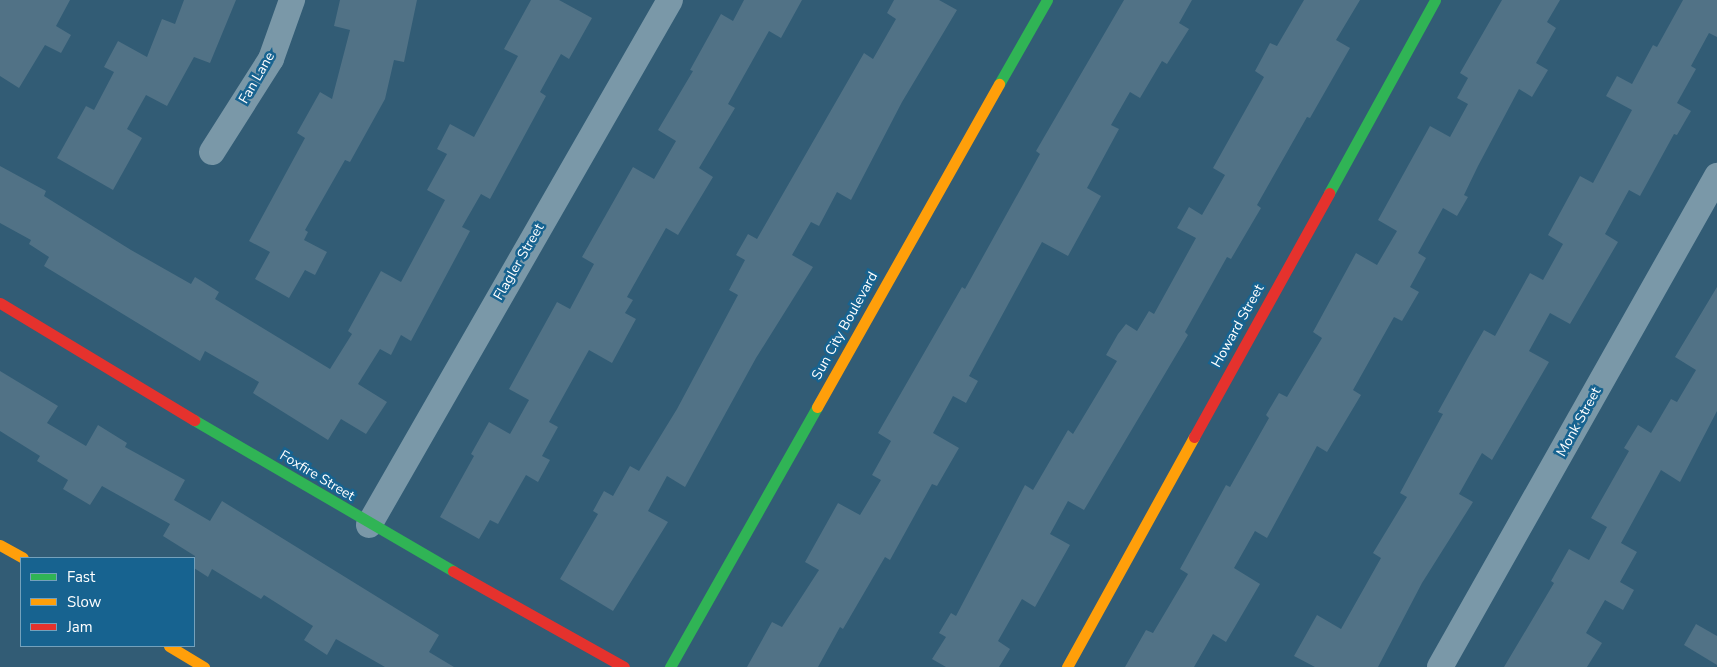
<!DOCTYPE html>
<html>
<head>
<meta charset="utf-8">
<style>
	body { margin:0 }
	#map { position:relative; width:1717px; height:667px; overflow:hidden; background:#325c75; font-family:"Nunito Sans",sans-serif }
	div>[style] { position:absolute }
	.building>* { inset:0; background:#517286 }
	.street>* { height:26px; margin:-13px; padding:0 13px; transform-origin:13px; border-radius:13px; background:#7a98a8 }
	.fast>* { height:11px; margin:-5.5px; padding:0 5.5px; transform-origin:5.5px; border-radius:5.5px; background:#30b455 }
	.slow>* { height:11px; margin:-5.5px; padding:0 5.5px; transform-origin:5.5px; border-radius:5.5px; background:#ff9f0a }
	.jam>* { height:11px; margin:-5.5px; padding:0 5.5px; transform-origin:5.5px; border-radius:5.5px; background:#e5322d }
	span { translate:-50% -50%; white-space:nowrap; text-align:center; line-height:1.15; -webkit-text-stroke:5px #176390; paint-order:stroke }
	.street-label { font-size:14px; color:#fff }
	.legend { position:absolute; left:20px; top:557px; width:175px; height:90px; box-sizing:border-box; background:#176390; border:1px solid #74a1bc; margin:0; padding:6px 9px; list-style:none; font-size:15px; color:#fff }
	.legend li { display:flex; align-items:center; gap:10px; height:25px }
	.legend b { width:25px; border:1px solid #74a1bc }
</style>
</head>
<body>
<div id="map">
	<div class="building">
		<div style="clip-path:polygon(0 0,70px 0,56px 26px,71px 35px,61px 53px,45px 45px,19px 88px,0 76px)"></div>
		<div style="clip-path:polygon(184px 0,236px 0,210px 63px,194px 57px,167px 106px,146px 95px,127px 129px,142px 138px,113px 190px,57px 158px,86px 106px,94px 110px,114px 72px,104px 67px,118px 41px,147px 57px,162px 19px,175px 24px)"></div>
		<div style="clip-path:polygon(340px 0,417px 0,404px 62px,394px 60px,385px 99px,350px 162px,345px 160px,305px 230px,308px 232px,304px 240px,327px 252px,315px 275px,305px 270px,289px 298px,255px 279px,270px 252px,249px 241px,305px 138px,297px 133px,320px 92px,332px 99px,350px 30px,334px 26px)"></div>
		<div style="clip-path:polygon(531px 0,559px 0,592px 18px,569px 59px,561px 54px,540px 92px,546px 96px,490px 199px,481px 194px,462px 227px,470px 231px,411px 341px,401px 335px,391px 355px,380px 349px,358px 384px,387px 402px,366px 434px,341px 419px,328px 440px,253px 393px,259px 382px,205px 351px,200px 361px,44px 266px,49px 257px,29px 244px,31px 240px,0 223px,0 166px,46px 191px,44px 196px,131px 250px,191px 284px,195px 277px,219px 292px,215px 299px,330px 369px,352px 334px,348px 331px,381px 271px,401px 282px,445px 200px,427px 190px,447px 154px,437px 149px,450px 124px,474px 137px,518px 56px,504px 49px)"></div>
		<div style="clip-path:polygon(744px 0,802px 0,781px 38px,769px 31px,728px 104px,735px 108px,699px 168px,713px 177px,678px 235px,666px 228px,627px 297px,633px 300px,625px 313px,636px 319px,612px 363px,589px 350px,549px 422px,558px 427px,542px 456px,550px 460px,538px 482px,526px 475px,498px 524px,490px 520px,479px 539px,440px 517px,474px 456px,471px 454px,489px 422px,510px 434px,529px 400px,509px 389px,557px 302px,570px 309px,594px 264px,582px 257px,633px 167px,654px 179px,676px 141px,658px 130px,693px 71px,690px 70px,721px 14px,733px 21px)"></div>
		<div style="clip-path:polygon(894px 0,939px 0,957px 10px,902px 102px,851px 200px,837px 192px,819px 226px,811px 222px,792px 255px,813px 267px,756px 358px,685px 487px,667px 476px,648px 511px,668px 522px,613px 611px,560px 579px,598px 514px,593px 511px,604px 491px,613px 496px,630px 466px,639px 471px,677px 409px,738px 295px,729px 290px,745px 260px,736px 255px,748px 234px,757px 239px,864px 53px,873px 59px,896px 19px,887px 13px)"></div>
		<div style="clip-path:polygon(1124px 0,1192px 0,1179px 23px,1189px 29px,1167px 64px,1162px 61px,1140px 98px,1130px 92px,1111px 125px,1119px 129px,1087px 188px,1101px 196px,1068px 256px,1042px 242px,969px 376px,978px 381px,966px 403px,953px 396px,933px 433px,959px 448px,937px 486px,932px 484px,890px 560px,885px 557px,843px 629px,840px 627px,818px 667px,747px 667px,772px 622px,782px 627px,819px 570px,805px 562px,838px 503px,860px 515px,881px 480px,872px 475px,891px 441px,878px 433px,962px 287px,965px 289px,1040px 154px,1036px 151px)"></div>
		<div style="clip-path:polygon(1304px 0,1360px 0,1336px 40px,1350px 48px,1310px 118px,1307px 117px,1257px 205px,1261px 208px,1231px 259px,1227px 257px,1185px 332px,1188px 335px,1084px 510px,1068px 501px,1050px 534px,1070px 545px,1035px 607px,1022px 599px,998px 641px,1010px 649px,999px 667px,946px 667px,932px 659px,946px 637px,939px 633px,951px 613px,956px 616px,1025px 485px,1033px 490px,1068px 430px,1073px 434px,1117px 361px,1106px 355px,1118px 334px,1126px 324px,1137px 331px,1149px 311px,1154px 314px,1196px 238px,1177px 228px,1189px 207px,1202px 215px,1225px 175px,1213px 168px,1264px 77px,1255px 71px,1270px 43px,1277px 46px)"></div>
		<div style="clip-path:polygon(1502px 0,1560px 0,1547px 22px,1556px 28px,1536px 63px,1548px 70px,1532px 97px,1519px 89px,1478px 166px,1464px 195px,1468px 197px,1457px 216px,1443px 208px,1418px 253px,1426px 258px,1410px 287px,1419px 292px,1402px 321px,1394px 317px,1353px 390px,1361px 395px,1327px 452px,1317px 446px,1267px 538px,1255px 531px,1234px 568px,1260px 584px,1226px 642px,1213px 634px,1194px 667px,1125px 667px,1146px 630px,1153px 633px,1188px 574px,1180px 569px,1226px 485px,1230px 487px,1269px 418px,1266px 415px,1279px 393px,1287px 397px,1322px 338px,1313px 332px,1356px 253px,1377px 265px,1397px 231px,1378px 220px,1430px 126px,1450px 137px,1468px 104px,1457px 98px,1468px 78px,1460px 73px)"></div>
		<div style="clip-path:polygon(1683px 0,1717px 0,1717px 37px,1709px 33px,1691px 66px,1696px 69px,1677px 103px,1691px 111px,1677px 135px,1674px 134px,1640px 196px,1629px 190px,1605px 234px,1618px 242px,1570px 324px,1550px 313px,1529px 351px,1549px 362px,1492px 460px,1482px 453px,1459px 494px,1473px 502px,1422px 583px,1378px 667px,1315px 667px,1294px 656px,1317px 615px,1341px 629px,1381px 558px,1373px 553px,1407px 497px,1400px 493px,1443px 414px,1438px 412px,1469px 356px,1484px 330px,1495px 336px,1530px 273px,1543px 280px,1563px 244px,1548px 235px,1580px 176px,1593px 183px,1632px 110px,1606px 96px,1617px 76px,1632px 84px,1653px 45px,1657px 47px)"></div>
		<div style="clip-path:polygon(1717px 287px,1717px 411px,1680px 482px,1661px 470px,1621px 543px,1637px 552px,1620px 582px,1634px 590px,1623px 610px,1605px 600px,1586px 633px,1602px 643px,1587px 667px,1504px 667px,1554px 583px,1551px 581px,1569px 549px,1589px 560px,1607px 527px,1591px 518px,1629px 451px,1624px 448px,1638px 425px,1651px 433px,1671px 399px,1677px 402px,1696px 370px,1675px 357px)"></div>
		<div style="clip-path:polygon(0 371px,58px 406px,47px 423px,86px 446px,98px 425px,127px 443px,125px 447px,185px 480px,174px 500px,210px 521px,222px 501px,439px 635px,429px 652px,454px 667px,385px 667px,336px 639px,327px 655px,304px 640px,313px 626px,264px 595px,261px 599px,212px 569px,208px 577px,194px 568px,195px 556px,163px 536px,170px 524px,102px 486px,90px 505px,63px 489px,68px 480px,37px 461px,40px 456px,0 431px)"></div>
		<div style="clip-path:polygon(1696px 624px,1717px 636px,1717px 665px,1684px 645px)"></div>
	</div>
	<div class="street">
		<div style="left:212px;top:152px;width:110px;rotate:-57.6deg"></div>
		<div style="left:271px;top:59px;width:63px;rotate:-70.4deg"></div>
		<div style="left:369px;top:525px;width:605px;rotate:-60.17deg"></div>
		<div style="left:1440px;top:667px;width:564px;rotate:-60.57deg"></div>
	</div>
	<div class="fast">
		<div style="left:999px;top:84px;width:97px;rotate:-60.3deg"></div>
		<div style="left:1329px;top:193px;width:220px;rotate:-61.2deg"></div>
		<div style="left:194px;top:420px;width:300px;rotate:30.2deg"></div>
		<div style="left:670px;top:667px;width:299px;rotate:-60.5deg"></div>
	</div>
	<div class="slow">
		<div style="left:817px;top:407px;width:371px;rotate:-60.6deg"></div>
		<div style="left:0;top:545px;width:26px;rotate:29deg"></div>
		<div style="left:169px;top:646px;width:41px;rotate:31deg"></div>
		<div style="left:1067px;top:667px;width:263px;rotate:-61.1deg"></div>
	</div>
	<div class="jam">
		<div style="left:0;top:303px;width:227px;rotate:31.1deg"></div>
		<div style="left:1194px;top:437px;width:279px;rotate:-61deg"></div>
		<div style="left:453px;top:571px;width:196px;rotate:29.3deg"></div>
	</div>
	<div class="street-label">
		<span style="left:257px;top:78px;rotate:-60deg">Fan Lane</span>
		<span style="left:519px;top:262px;rotate:-60deg">Flagler Street</span>
		<span style="left:845px;top:326px;rotate:-61deg">Sun City Boulevard</span>
		<span style="left:1238px;top:326px;rotate:-61deg">Howard Street</span>
		<span style="left:1579px;top:422px;rotate:-61deg">Monk Street</span>
		<span style="left:317px;top:476px;rotate:31deg">Foxfire Street</span>
	</div>
	<ul class="legend">
	<li><b style="height:6px;background:#30b455"></b>Fast</li>
	<li><b style="height:6px;background:#ff9f0a"></b>Slow</li>
	<li><b style="height:6px;background:#e5322d"></b>Jam</li>
	</ul>
</div>
</body>
</html>
